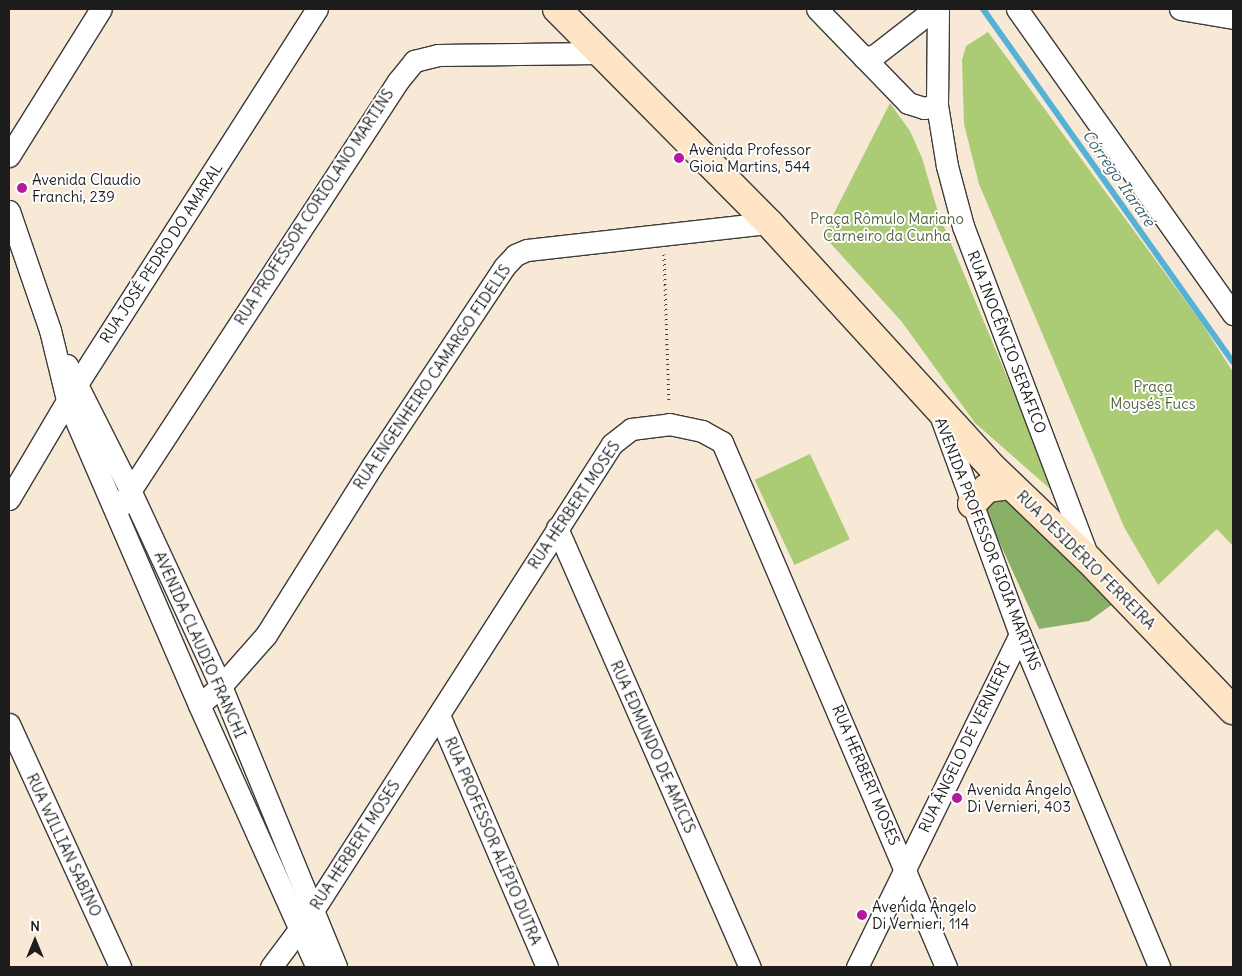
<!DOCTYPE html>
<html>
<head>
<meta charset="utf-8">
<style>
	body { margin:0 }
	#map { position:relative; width:1242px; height:976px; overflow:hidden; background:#f8e9d7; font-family:Delius,sans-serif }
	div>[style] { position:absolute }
	.green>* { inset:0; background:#abcc74; transform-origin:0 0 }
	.forest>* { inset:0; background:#88b066 }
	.stream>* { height:6px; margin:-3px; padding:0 3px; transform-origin:3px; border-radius:3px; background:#56b2d4 }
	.path>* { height:3px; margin-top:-1.5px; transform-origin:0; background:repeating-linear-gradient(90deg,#3d3b38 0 1px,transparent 0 5px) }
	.roads { filter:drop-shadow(1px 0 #3d3b38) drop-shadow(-1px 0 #3d3b38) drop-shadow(0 1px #3d3b38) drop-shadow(0 -1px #3d3b38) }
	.street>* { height:21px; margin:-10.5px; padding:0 10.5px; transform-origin:10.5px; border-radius:10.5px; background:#fff }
	.secondary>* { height:28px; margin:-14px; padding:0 14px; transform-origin:14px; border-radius:14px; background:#fde5c5 }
	.dots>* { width:14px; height:14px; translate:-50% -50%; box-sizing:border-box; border:2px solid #fff; border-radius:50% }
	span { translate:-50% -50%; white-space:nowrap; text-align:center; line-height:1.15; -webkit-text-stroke:4px #fff; paint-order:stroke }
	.poi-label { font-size:15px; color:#1c1c1c }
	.left { translate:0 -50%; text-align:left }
	.street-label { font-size:15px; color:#1c1c1c }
	.park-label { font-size:15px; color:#55623f }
	.water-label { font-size:16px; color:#36606f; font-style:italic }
	.frame { position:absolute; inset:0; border:10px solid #1c1c1c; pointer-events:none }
	.north { position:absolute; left:10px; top:916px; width:50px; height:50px; -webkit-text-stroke:4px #fff; paint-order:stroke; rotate:0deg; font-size:14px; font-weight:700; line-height:20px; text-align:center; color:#1c1c1c }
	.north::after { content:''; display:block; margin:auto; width:18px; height:22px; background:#1c1c1c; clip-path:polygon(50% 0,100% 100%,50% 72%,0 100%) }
</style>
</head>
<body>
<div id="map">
	<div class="green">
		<div style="clip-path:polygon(988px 32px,1201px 322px,1233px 372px,1233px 546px,1217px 529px,1158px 585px,1124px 527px,979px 184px,964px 124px,962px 60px,966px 46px)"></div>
		<div style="clip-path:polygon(890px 103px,910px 131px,922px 158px,938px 212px,1056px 494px,975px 423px,902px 322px,823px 235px)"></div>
		<div style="left:810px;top:454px;width:94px;height:61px;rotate:65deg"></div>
	</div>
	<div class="forest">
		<div style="clip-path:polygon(1011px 495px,1016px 510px,1113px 604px,1089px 621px,1039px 629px,987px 515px,990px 498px)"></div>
	</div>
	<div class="stream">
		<div style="left:983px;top:9px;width:433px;rotate:54.7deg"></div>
	</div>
	<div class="path">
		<div style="left:664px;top:254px;width:149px;rotate:88.1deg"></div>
	</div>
	<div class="roads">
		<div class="street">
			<div style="left:817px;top:9px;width:131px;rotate:45.9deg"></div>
			<div style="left:908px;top:103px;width:17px;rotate:17deg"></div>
			<div style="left:924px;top:108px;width:13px;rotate:-13deg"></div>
			<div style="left:938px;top:9px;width:96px;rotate:90.6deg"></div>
			<div style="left:937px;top:105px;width:62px;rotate:80.7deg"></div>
			<div style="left:947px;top:166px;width:62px;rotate:75.1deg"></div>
			<div style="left:963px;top:226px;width:354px;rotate:69.3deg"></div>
			<div style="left:1017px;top:9px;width:374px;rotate:54.7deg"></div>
			<div style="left:1180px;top:9px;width:54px;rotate:9.6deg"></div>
			<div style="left:864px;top:58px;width:11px;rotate:-15deg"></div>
			<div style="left:875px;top:55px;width:75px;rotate:-37.9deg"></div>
			<div style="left:9px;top:156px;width:173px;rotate:-58deg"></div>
			<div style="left:9px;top:211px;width:126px;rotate:71deg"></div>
			<div style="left:50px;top:330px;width:72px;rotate:76.3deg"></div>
			<div style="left:67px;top:400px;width:332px;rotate:66.6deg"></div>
			<div style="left:199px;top:705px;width:287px;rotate:65.8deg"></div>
			<div style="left:67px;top:365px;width:138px;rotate:63.2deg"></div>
			<div style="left:129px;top:488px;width:218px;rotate:65.1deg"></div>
			<div style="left:221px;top:686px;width:304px;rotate:67.7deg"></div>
			<div style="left:939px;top:412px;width:236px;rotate:70deg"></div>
			<div style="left:1020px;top:634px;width:361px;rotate:67.3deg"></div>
			<div style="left:9px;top:499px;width:134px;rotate:-59.4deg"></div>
			<div style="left:77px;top:384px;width:445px;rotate:-57.4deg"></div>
			<div style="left:117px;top:511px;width:514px;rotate:-56.84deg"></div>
			<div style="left:398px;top:81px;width:26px;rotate:-51deg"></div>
			<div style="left:414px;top:61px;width:25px;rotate:-14deg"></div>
			<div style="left:438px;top:55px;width:161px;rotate:-0.7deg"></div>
			<div style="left:557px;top:528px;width:480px;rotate:66.3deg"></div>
			<div style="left:199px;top:705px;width:29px;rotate:-41deg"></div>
			<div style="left:221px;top:686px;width:68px;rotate:-48.6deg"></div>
			<div style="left:266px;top:635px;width:199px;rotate:-57.9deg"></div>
			<div style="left:372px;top:466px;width:239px;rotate:-56.4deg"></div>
			<div style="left:504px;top:267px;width:16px;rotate:-47deg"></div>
			<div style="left:515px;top:255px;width:13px;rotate:-23deg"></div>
			<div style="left:527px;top:250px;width:244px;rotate:-6.4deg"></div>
			<div style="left:439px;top:715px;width:274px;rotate:66.8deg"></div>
			<div style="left:9px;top:724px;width:267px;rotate:65.4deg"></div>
			<div style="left:271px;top:967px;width:69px;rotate:-53.3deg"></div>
			<div style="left:312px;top:912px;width:556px;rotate:-57.34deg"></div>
			<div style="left:612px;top:444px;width:24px;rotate:-38deg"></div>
			<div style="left:631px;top:429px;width:38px;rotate:-7deg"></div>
			<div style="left:669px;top:424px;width:34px;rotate:12deg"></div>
			<div style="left:702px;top:431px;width:23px;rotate:29deg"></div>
			<div style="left:722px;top:442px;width:571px;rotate:66.89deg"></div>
			<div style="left:857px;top:967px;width:371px;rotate:-63.9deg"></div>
		</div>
		<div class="secondary">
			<div style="left:557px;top:9px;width:301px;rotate:45.3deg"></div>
			<div style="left:769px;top:223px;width:333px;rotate:47.6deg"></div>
			<div style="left:994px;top:469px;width:132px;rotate:43.8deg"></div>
			<div style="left:1089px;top:560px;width:208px;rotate:46.2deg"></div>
			<div style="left:972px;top:504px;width:22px;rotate:-47deg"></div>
			<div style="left:987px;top:488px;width:23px;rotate:-7deg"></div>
		</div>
	</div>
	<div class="dots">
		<div style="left:679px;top:158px;background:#b5179e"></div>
		<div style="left:22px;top:188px;background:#b5179e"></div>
		<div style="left:957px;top:798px;background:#b5179e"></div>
		<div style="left:862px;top:915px;background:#b5179e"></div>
	</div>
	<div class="poi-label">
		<span class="left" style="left:689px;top:158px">Avenida Professor<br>Gioia Martins, 544</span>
		<span class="left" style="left:32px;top:188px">Avenida Claudio<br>Franchi, 239</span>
		<span class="left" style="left:967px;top:798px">Avenida Ângelo<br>Di Vernieri, 403</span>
		<span class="left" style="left:872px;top:915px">Avenida Ângelo<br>Di Vernieri, 114</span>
	</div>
	<div class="street-label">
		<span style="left:314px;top:207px;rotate:-57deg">RUA PROFESSOR CORIOLANO MARTINS</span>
		<span style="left:161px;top:253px;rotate:-57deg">RUA JOSÉ PEDRO DO AMARAL</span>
		<span style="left:1007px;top:342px;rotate:69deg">RUA INOCÊNCIO SERAFICO</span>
		<span style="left:432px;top:377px;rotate:-56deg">RUA ENGENHEIRO CAMARGO FIDELIS</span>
		<span style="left:574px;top:505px;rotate:-56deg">RUA HERBERT MOSES</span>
		<span style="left:988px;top:544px;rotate:69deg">AVENIDA PROFESSOR GIOIA MARTINS</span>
		<span style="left:1086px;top:560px;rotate:45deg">RUA DESIDÉRIO FERREIRA</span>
		<span style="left:200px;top:645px;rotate:66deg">AVENIDA CLAUDIO FRANCHI</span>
		<span style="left:653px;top:747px;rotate:66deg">RUA EDMUNDO DE AMICIS</span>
		<span style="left:964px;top:747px;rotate:-64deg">RUA ÂNGELO DE VERNIERI</span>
		<span style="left:866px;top:775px;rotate:67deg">RUA HERBERT MOSES</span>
		<span style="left:493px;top:841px;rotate:67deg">RUA PROFESSOR ALÍPIO DUTRA</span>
		<span style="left:64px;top:845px;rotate:65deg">RUA WILLIAN SABINO</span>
		<span style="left:355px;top:845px;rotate:-57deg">RUA HERBERT MOSES</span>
	</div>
	<div class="park-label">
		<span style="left:887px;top:227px">Praça Rômulo Mariano<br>Carneiro da Cunha</span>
		<span style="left:1153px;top:395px">Praça<br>Moysés Fucs</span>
	</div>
	<div class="water-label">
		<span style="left:1119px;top:178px;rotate:55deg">Córrego Itararé</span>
	</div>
	<div class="frame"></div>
	<div class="north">N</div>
</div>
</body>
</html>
